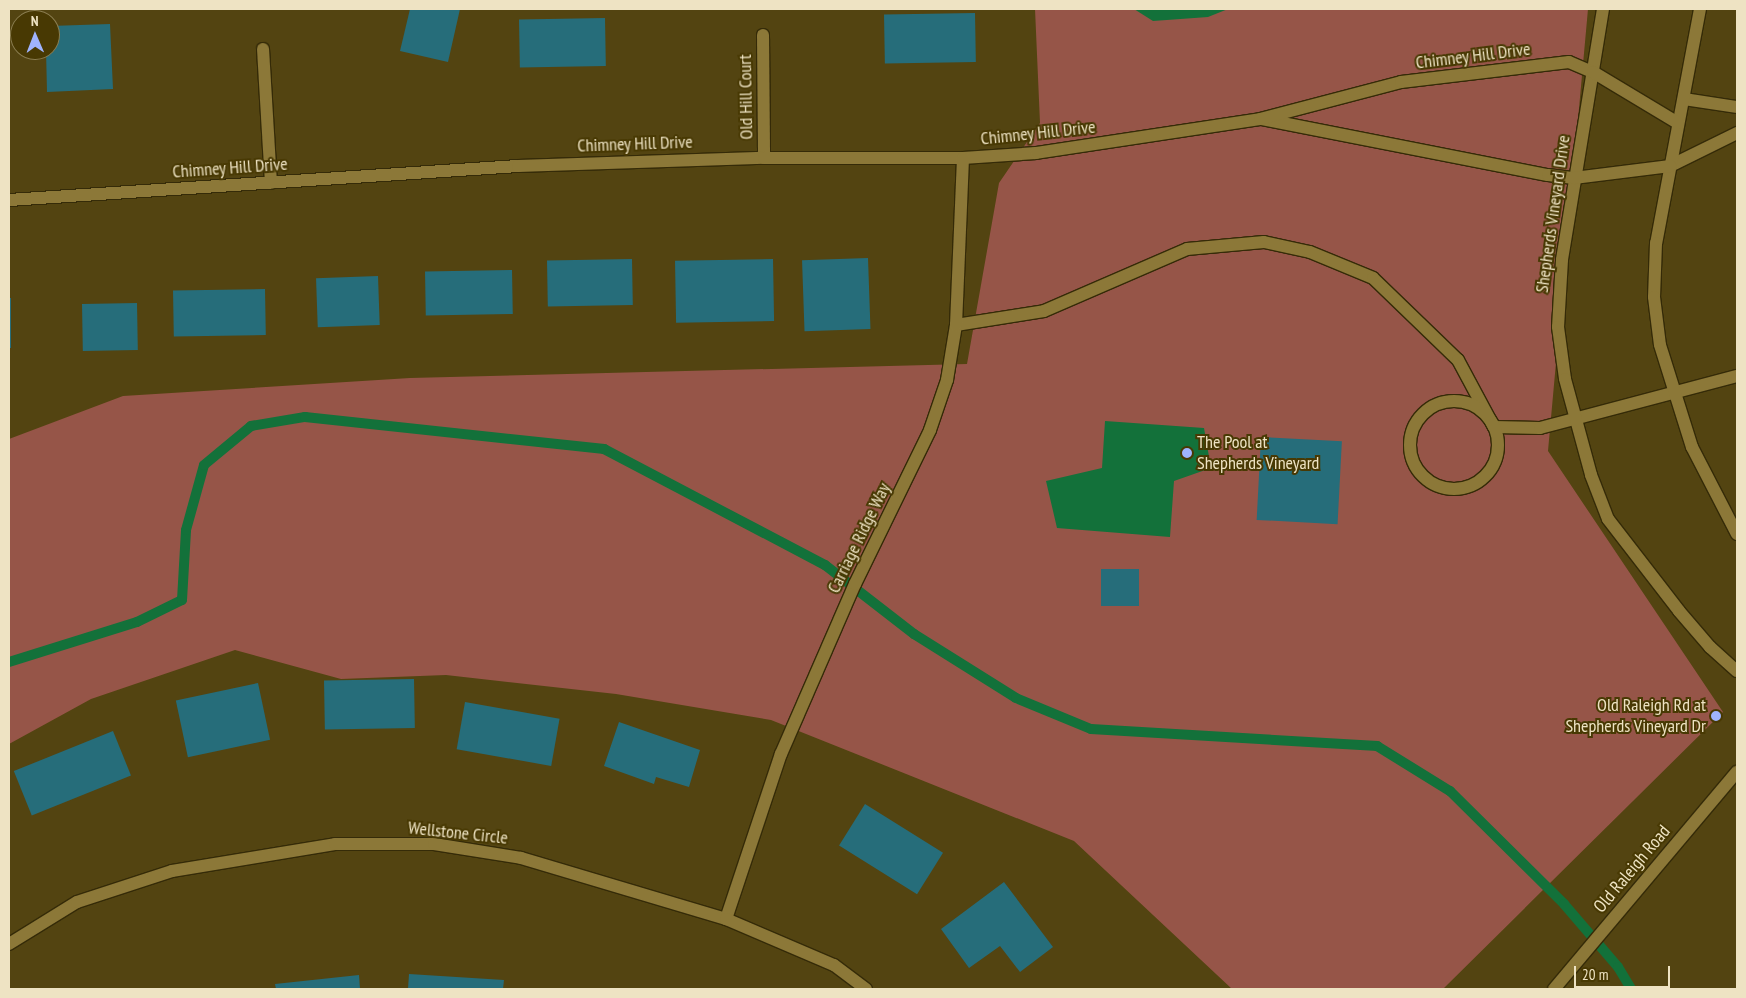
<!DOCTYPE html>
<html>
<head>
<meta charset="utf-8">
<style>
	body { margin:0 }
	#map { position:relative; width:1746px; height:998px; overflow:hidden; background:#534411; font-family:"PT Sans Narrow",sans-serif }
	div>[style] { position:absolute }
	.green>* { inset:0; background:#965548 }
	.water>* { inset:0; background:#13713a }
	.stream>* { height:10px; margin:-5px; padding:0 5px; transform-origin:5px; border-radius:5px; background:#13713a }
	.building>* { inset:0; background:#266d7a; transform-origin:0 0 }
	.roads { filter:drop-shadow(1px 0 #352b08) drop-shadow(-1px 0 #352b08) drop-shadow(0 1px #352b08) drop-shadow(0 -1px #352b08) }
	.service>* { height:12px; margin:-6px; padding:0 6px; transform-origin:6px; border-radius:6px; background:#8c7838 }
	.service>.ring { margin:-6px; padding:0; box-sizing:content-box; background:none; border:12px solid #8c7838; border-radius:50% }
	.minor>* { height:12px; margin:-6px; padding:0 6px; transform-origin:6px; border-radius:6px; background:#8c7838 }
	.secondary>* { height:12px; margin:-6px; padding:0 6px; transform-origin:6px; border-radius:6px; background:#8c7838 }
	.dots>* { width:14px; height:14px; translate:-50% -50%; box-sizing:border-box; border:2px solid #483903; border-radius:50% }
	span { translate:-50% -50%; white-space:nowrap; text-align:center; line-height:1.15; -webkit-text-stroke:4px #483903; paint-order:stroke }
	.street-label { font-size:18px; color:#eee3c3 }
	.poi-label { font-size:18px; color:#eee3c3 }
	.left { translate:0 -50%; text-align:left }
	.right { translate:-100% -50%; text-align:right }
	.frame { position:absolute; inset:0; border:10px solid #eee3c3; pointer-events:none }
	.north { position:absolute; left:10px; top:10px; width:50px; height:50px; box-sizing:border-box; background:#483903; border:1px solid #8a7d50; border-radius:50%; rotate:359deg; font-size:14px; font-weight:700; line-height:20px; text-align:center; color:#eee3c3 }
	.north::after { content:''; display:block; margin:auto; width:18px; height:22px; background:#9fb3fd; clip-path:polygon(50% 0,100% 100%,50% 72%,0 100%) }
	.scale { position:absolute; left:1574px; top:966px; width:96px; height:22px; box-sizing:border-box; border:2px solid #eee3c3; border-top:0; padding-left:6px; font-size:15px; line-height:18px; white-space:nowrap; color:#eee3c3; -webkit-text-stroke:4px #483903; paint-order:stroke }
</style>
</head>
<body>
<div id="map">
	<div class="green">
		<div style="clip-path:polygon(1035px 9px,1588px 9px,1548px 451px,1723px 712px,1443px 989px,1232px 989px,1074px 841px,771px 720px,616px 694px,446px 675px,341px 679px,235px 650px,91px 699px,9px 744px,9px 439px,123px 396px,410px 378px,967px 364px,999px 183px,1040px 123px)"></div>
	</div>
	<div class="water">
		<div style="clip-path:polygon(1134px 9px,1228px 9px,1208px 17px,1153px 21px)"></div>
		<div style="clip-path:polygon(1105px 421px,1204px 428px,1211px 468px,1174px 481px,1170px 537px,1057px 528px,1046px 481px,1102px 468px)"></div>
	</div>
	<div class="stream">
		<div style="left:9px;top:662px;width:134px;rotate:-17.4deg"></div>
		<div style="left:137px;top:622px;width:50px;rotate:-26.1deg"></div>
		<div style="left:182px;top:600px;width:70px;rotate:-86.7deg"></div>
		<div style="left:186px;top:530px;width:67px;rotate:-74.5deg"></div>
		<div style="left:204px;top:465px;width:61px;rotate:-39.7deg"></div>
		<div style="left:251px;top:426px;width:55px;rotate:-9.5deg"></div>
		<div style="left:305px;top:417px;width:301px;rotate:6.1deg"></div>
		<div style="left:604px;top:449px;width:250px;rotate:27.7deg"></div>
		<div style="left:825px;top:565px;width:113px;rotate:37.8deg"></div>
		<div style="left:914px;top:634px;width:120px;rotate:32.1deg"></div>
		<div style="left:1016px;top:698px;width:81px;rotate:22.5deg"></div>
		<div style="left:1091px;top:729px;width:287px;rotate:3.4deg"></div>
		<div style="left:1377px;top:746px;width:86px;rotate:31.7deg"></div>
		<div style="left:1450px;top:791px;width:161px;rotate:44.7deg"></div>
		<div style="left:1564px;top:904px;width:83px;rotate:49.4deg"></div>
		<div style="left:1618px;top:967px;width:26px;rotate:59deg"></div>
	</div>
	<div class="building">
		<div style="clip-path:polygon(410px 9px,460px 9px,448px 62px,400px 51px)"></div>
		<div style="left:975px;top:13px;width:49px;height:91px;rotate:89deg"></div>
		<div style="left:605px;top:18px;width:48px;height:86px;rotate:89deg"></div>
		<div style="clip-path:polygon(110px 24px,113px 89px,47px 92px,46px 50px,50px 50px,50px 26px)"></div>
		<div style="left:868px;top:258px;width:71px;height:66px;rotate:88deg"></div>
		<div style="left:632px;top:259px;width:46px;height:85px;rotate:89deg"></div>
		<div style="left:773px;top:259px;width:62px;height:98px;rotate:89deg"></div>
		<div style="left:512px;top:270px;width:44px;height:87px;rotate:89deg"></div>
		<div style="left:378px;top:276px;width:49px;height:62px;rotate:88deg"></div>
		<div style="left:265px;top:289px;width:46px;height:92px;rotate:89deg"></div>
		<div style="left:9px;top:298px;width:2px;height:50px"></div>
		<div style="left:137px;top:303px;width:47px;height:55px;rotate:89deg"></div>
		<div style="left:1261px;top:437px;width:81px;height:83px;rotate:3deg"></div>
		<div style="left:1101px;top:569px;width:38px;height:37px"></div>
		<div style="left:414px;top:679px;width:49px;height:90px;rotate:89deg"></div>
		<div style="left:258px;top:683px;width:58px;height:84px;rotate:78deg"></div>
		<div style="left:465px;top:702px;width:96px;height:48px;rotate:10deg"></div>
		<div style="clip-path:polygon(619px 722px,700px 750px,689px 787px,656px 777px,654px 784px,604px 766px)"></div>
		<div style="left:113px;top:731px;width:48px;height:107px;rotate:68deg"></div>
		<div style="left:865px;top:804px;width:92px;height:49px;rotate:32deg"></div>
		<div style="clip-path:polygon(1004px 882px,1053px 947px,1020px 972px,1000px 946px,969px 968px,941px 929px)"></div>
		<div style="clip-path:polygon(409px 974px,504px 980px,503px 989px,408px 989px)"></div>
		<div style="clip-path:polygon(359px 975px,360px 989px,276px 989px,275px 984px)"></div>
	</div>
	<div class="roads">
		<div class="service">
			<div style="left:1684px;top:99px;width:54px;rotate:8.6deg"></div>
			<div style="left:1670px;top:166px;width:75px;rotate:-26.2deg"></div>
			<div style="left:956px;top:325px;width:89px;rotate:-9deg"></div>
			<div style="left:1044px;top:311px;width:156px;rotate:-23.4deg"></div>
			<div style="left:1187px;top:249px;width:77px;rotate:-5.2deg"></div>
			<div style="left:1264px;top:242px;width:47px;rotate:12.3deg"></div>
			<div style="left:1310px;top:252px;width:68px;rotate:22.4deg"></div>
			<div style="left:1373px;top:278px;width:118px;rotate:44deg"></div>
			<div style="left:1458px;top:360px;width:76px;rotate:61.8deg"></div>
			<div style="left:1494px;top:427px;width:46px;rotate:1.2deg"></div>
			<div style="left:1540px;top:428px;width:204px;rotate:-14.8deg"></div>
			<div class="ring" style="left:1410px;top:401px;width:76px;height:76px"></div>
		</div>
		<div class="minor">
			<div style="left:1603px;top:9px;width:254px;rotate:99.3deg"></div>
			<div style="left:1562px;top:260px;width:67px;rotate:93.4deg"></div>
			<div style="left:1558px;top:327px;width:52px;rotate:82.3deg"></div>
			<div style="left:1565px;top:379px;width:99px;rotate:74.8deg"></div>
			<div style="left:1591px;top:475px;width:47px;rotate:68.9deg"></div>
			<div style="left:1608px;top:519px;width:116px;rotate:52.3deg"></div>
			<div style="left:1679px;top:611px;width:48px;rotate:49.3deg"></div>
			<div style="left:1710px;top:647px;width:36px;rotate:42deg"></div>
			<div style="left:1700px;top:9px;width:238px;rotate:100.6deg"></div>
			<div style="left:1656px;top:243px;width:54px;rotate:92.1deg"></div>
			<div style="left:1654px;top:297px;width:48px;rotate:82.9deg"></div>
			<div style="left:1660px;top:345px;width:107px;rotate:72.6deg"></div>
			<div style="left:1692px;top:447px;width:98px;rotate:62.7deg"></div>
			<div style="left:763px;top:35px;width:123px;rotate:89.5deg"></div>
			<div style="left:263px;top:49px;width:134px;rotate:86.6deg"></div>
			<div style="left:1262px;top:119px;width:291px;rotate:11.1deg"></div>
			<div style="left:1548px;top:175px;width:26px;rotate:7deg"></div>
			<div style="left:1574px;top:178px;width:97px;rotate:-7.1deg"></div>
			<div style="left:9px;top:200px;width:510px;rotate:-3.82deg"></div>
			<div style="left:518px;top:166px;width:246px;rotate:-1.9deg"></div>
			<div style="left:764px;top:158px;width:199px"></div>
			<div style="left:963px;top:158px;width:73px;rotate:-3.9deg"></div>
			<div style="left:1036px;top:153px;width:227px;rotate:-8.6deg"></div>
			<div style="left:1260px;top:119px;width:146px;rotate:-14.7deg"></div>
			<div style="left:1401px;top:82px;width:169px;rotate:-6.8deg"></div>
			<div style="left:1569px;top:62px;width:26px;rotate:23deg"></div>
			<div style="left:1593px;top:72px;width:99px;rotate:31deg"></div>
			<div style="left:726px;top:919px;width:174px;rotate:-71.6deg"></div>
			<div style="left:781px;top:754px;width:185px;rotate:-66.5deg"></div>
			<div style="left:855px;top:584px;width:171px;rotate:-64deg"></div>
			<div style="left:930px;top:430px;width:53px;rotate:-71.2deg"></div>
			<div style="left:947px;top:380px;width:56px;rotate:-80.7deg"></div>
			<div style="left:956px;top:325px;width:167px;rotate:-87.6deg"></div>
			<div style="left:9px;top:944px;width:80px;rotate:-31.7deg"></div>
			<div style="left:77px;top:902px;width:100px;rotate:-18.1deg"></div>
			<div style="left:172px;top:871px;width:165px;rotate:-9.4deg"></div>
			<div style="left:335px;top:844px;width:99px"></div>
			<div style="left:434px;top:844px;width:88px;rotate:9.1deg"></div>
			<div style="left:521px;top:858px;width:214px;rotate:16.6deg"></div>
			<div style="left:726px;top:919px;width:117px;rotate:23.1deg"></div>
			<div style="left:834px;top:965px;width:40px;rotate:37deg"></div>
		</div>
		<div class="secondary">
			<div style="left:1554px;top:989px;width:284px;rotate:-49.9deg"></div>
		</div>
	</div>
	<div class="dots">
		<div style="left:1187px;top:453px;background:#9fb3fd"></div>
		<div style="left:1716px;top:716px;background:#9fb3fd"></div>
	</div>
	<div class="street-label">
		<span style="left:1473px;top:56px;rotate:-7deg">Chimney Hill Drive</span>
		<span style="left:746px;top:97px;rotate:-91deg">Old Hill Court</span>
		<span style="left:1038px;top:133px;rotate:-6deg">Chimney Hill Drive</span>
		<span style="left:635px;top:144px;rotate:-2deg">Chimney Hill Drive</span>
		<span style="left:230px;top:168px;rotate:-4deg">Chimney Hill Drive</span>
		<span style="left:1553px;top:214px;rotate:-82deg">Shepherds Vineyard Drive</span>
		<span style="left:859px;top:538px;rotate:-64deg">Carriage Ridge Way</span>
		<span style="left:458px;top:833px;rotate:6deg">Wellstone Circle</span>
		<span style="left:1632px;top:869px;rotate:-50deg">Old Raleigh Road</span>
	</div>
	<div class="poi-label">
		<span class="left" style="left:1197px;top:453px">The Pool at<br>Shepherds Vineyard</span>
		<span class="right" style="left:1706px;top:716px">Old Raleigh Rd at<br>Shepherds Vineyard Dr</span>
	</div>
	<div class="frame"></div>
	<div class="north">N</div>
	<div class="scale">20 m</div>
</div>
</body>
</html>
